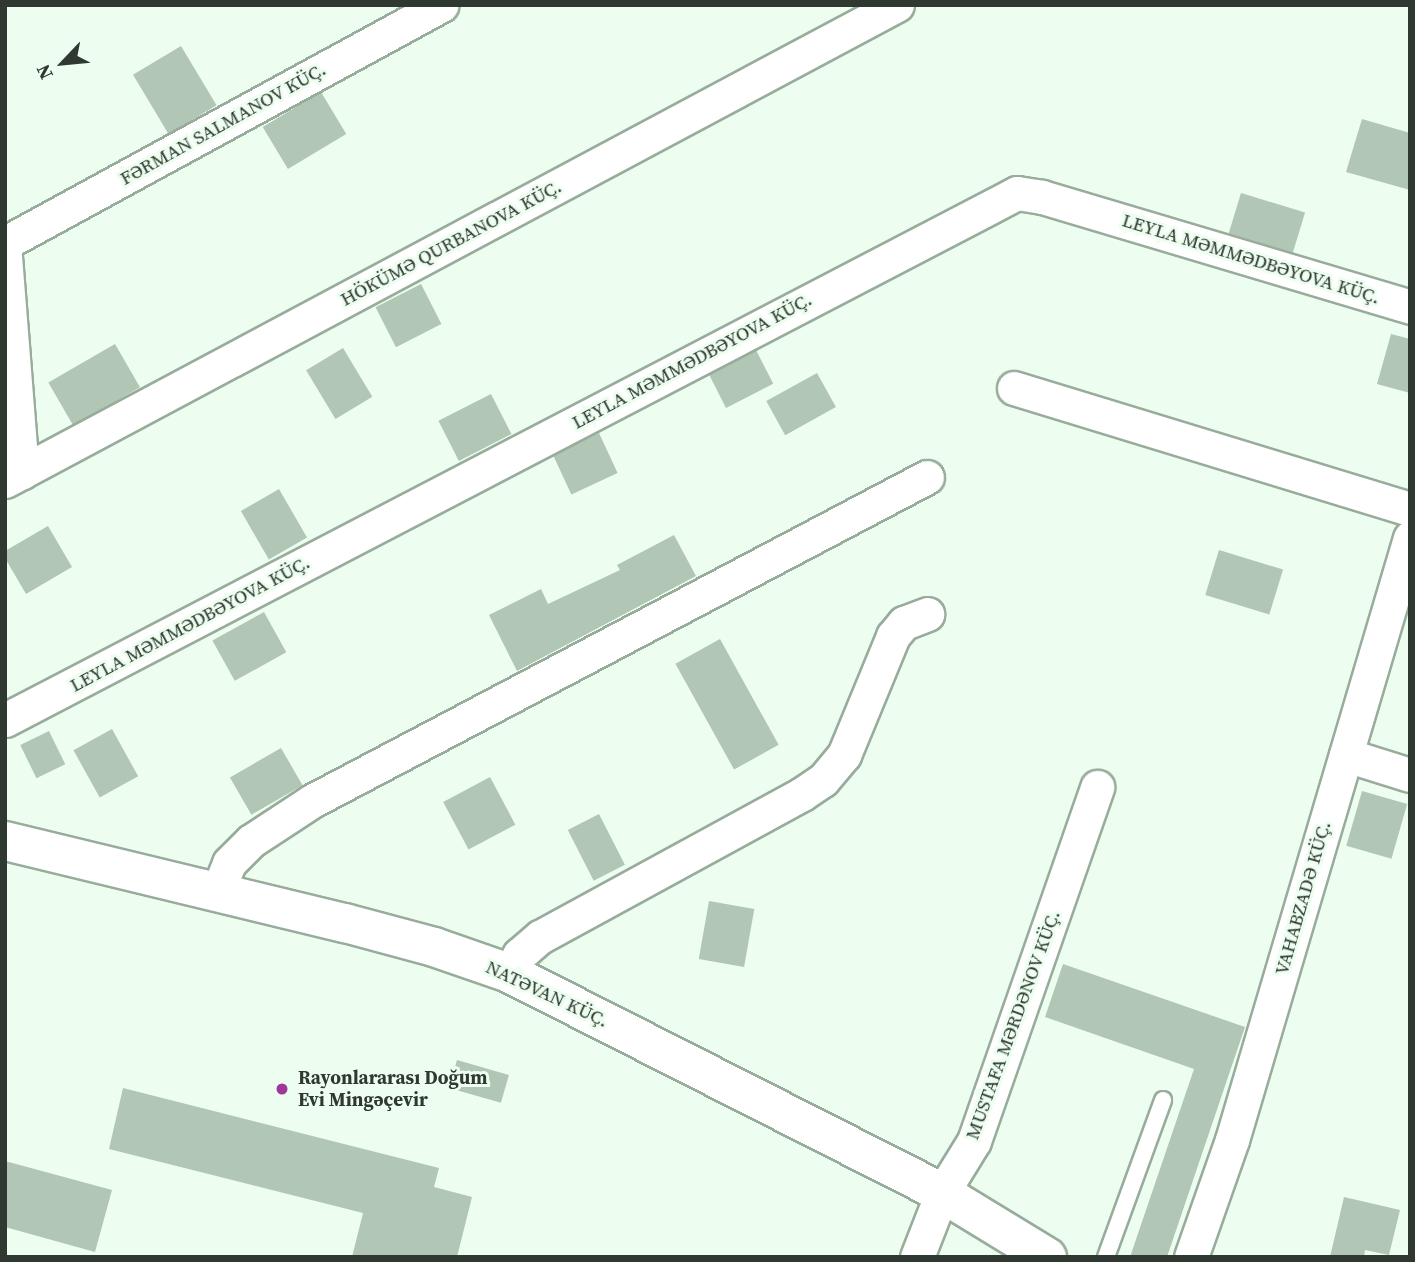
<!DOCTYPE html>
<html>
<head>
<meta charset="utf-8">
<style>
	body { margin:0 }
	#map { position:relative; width:1415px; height:1262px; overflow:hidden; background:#edfef0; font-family:"Source Serif 4",serif }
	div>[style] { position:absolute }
	.building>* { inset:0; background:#b1c6b4; transform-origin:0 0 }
	.roads { filter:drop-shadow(2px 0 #98ac9b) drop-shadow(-2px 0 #98ac9b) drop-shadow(0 2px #98ac9b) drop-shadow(0 -2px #98ac9b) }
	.service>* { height:16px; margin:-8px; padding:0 8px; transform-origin:8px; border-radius:8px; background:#fff }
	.minor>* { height:33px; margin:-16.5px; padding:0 16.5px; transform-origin:16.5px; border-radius:16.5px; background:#fff }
	.tertiary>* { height:38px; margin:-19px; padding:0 19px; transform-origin:19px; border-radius:19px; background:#fff }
	.dots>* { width:19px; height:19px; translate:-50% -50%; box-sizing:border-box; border:4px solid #edfef0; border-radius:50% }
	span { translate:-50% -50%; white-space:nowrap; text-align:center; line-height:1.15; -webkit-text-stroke:6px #edfef0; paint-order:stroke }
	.street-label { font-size:19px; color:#2f3831 }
	.poi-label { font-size:19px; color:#2f3831; font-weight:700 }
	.left { translate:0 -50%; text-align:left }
	.frame { position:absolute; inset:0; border:7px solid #2f3831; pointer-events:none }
	.north { position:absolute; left:28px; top:28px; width:70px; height:70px; -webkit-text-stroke:5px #edfef0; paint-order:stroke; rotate:244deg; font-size:19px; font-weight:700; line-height:28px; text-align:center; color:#2f3831 }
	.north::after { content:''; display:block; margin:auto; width:24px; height:32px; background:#2f3831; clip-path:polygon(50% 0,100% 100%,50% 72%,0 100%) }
</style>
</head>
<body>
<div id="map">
	<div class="building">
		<div style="left:181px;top:46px;width:69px;height:56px;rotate:59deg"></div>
		<div style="left:321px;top:92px;width:49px;height:68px;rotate:59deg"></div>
		<div style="clip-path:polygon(1362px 119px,1410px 133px,1410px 190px,1346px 172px)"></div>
		<div style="left:1241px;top:193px;width:67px;height:42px;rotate:17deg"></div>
		<div style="left:421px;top:284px;width:45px;height:51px;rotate:63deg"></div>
		<div style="clip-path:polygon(1391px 334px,1410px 339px,1410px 393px,1377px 384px)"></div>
		<div style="left:115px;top:344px;width:50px;height:77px;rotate:60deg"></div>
		<div style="left:343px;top:348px;width:57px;height:43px;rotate:59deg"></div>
		<div style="left:756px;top:350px;width:38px;height:53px;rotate:63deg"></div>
		<div style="left:817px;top:373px;width:39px;height:58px;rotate:61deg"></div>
		<div style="left:491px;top:394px;width:45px;height:59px;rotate:63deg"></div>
		<div style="left:599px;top:433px;width:44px;height:51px;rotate:65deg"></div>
		<div style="left:279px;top:489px;width:56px;height:44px;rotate:60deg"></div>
		<div style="clip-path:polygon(48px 526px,72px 567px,26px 594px,5px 558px,5px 551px)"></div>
		<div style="clip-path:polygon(674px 535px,696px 576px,517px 671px,489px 615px,541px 589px,548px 604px,620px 570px,617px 565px)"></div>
		<div style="left:1219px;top:550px;width:67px;height:47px;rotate:17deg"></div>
		<div style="left:264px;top:612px;width:46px;height:59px;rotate:61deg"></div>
		<div style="left:720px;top:639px;width:121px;height:51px;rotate:61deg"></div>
		<div style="left:112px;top:729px;width:54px;height:44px;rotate:61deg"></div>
		<div style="left:49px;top:731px;width:37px;height:32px;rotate:64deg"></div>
		<div style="left:281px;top:748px;width:43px;height:59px;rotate:60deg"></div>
		<div style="left:490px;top:777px;width:54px;height:53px;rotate:62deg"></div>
		<div style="left:1362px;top:791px;width:47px;height:57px;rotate:16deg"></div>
		<div style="left:599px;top:814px;width:57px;height:35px;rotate:63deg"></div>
		<div style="left:709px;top:901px;width:46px;height:59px;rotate:10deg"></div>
		<div style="clip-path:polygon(1063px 964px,1245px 1027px,1167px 1257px,1130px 1257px,1194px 1069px,1045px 1017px)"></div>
		<div style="left:457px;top:1060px;width:54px;height:29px;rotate:16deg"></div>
		<div style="clip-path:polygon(123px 1088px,439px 1168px,434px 1187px,472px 1197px,457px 1257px,352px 1257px,363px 1213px,109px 1149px)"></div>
		<div style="clip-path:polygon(5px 1161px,112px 1190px,95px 1252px,5px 1227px)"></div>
		<div style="clip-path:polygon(1344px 1197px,1400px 1210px,1389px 1255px,1365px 1250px,1364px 1257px,1330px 1257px)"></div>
	</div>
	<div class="roads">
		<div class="service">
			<div style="left:1106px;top:1257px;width:167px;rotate:-70deg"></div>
		</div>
		<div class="minor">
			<div style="left:5px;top:243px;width:497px;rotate:-28.6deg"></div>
			<div style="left:5px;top:256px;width:217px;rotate:85.5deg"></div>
			<div style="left:1014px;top:388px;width:414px;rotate:17deg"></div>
			<div style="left:5px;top:481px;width:1011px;rotate:-28.09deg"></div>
			<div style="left:5px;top:720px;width:1141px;rotate:-27.51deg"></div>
			<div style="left:1017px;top:193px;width:25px;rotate:9deg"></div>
			<div style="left:1042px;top:197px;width:384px;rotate:16.6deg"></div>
			<div style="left:1346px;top:755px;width:67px;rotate:17.4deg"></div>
			<div style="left:217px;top:893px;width:32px;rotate:-68deg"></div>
			<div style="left:229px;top:863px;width:31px;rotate:-45deg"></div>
			<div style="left:251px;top:841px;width:73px;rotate:-33.3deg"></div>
			<div style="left:312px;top:801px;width:695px;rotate:-27.78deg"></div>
			<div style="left:509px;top:973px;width:21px;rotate:-61deg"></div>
			<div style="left:519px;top:955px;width:28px;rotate:-41deg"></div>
			<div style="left:540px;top:937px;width:298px;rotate:-28.6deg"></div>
			<div style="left:802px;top:794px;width:25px;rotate:-34deg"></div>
			<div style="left:823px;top:780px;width:33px;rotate:-50deg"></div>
			<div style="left:844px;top:755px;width:129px;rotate:-67.6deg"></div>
			<div style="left:893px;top:636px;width:17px;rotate:-50deg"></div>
			<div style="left:904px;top:623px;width:25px;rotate:-21deg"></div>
			<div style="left:917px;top:1257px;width:69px;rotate:-68.7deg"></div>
			<div style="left:942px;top:1193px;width:61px;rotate:-58.4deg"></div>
			<div style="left:974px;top:1141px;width:375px;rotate:-70.8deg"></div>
			<div style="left:1191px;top:1257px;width:124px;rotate:-70.7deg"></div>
			<div style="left:1232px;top:1140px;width:628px;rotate:-73.53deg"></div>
		</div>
		<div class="tertiary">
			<div style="left:5px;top:841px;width:350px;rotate:13.6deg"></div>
			<div style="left:345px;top:923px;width:92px;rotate:15.1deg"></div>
			<div style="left:434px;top:947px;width:79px;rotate:19.1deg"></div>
			<div style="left:509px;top:973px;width:486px;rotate:26.9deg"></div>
			<div style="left:942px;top:1193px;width:123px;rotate:31.4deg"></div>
		</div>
	</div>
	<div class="dots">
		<div style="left:282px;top:1089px;background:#9f3699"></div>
	</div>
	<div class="street-label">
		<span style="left:223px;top:124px;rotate:-29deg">FƏRMAN SALMANOV KÜÇ.</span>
		<span style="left:451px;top:243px;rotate:-28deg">HÖKÜMƏ QURBANOVA KÜÇ.</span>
		<span style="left:1251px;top:259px;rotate:17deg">LEYLA MƏMMƏDBƏYOVA KÜÇ.</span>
		<span style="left:692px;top:361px;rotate:-28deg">LEYLA MƏMMƏDBƏYOVA KÜÇ.</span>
		<span style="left:190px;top:624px;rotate:-28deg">LEYLA MƏMMƏDBƏYOVA KÜÇ.</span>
		<span style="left:1303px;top:898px;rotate:-74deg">VAHABZADƏ KÜÇ.</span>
		<span style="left:547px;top:994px;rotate:25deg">NATƏVAN KÜÇ.</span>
		<span style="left:1013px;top:1025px;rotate:-70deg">MUSTAFA MƏRDƏNOV KÜÇ.</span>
	</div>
	<div class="poi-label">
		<span class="left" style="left:298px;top:1089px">Rayonlararası Doğum<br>Evi Mingəçevir</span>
	</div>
	<div class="frame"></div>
	<div class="north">N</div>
</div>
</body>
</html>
